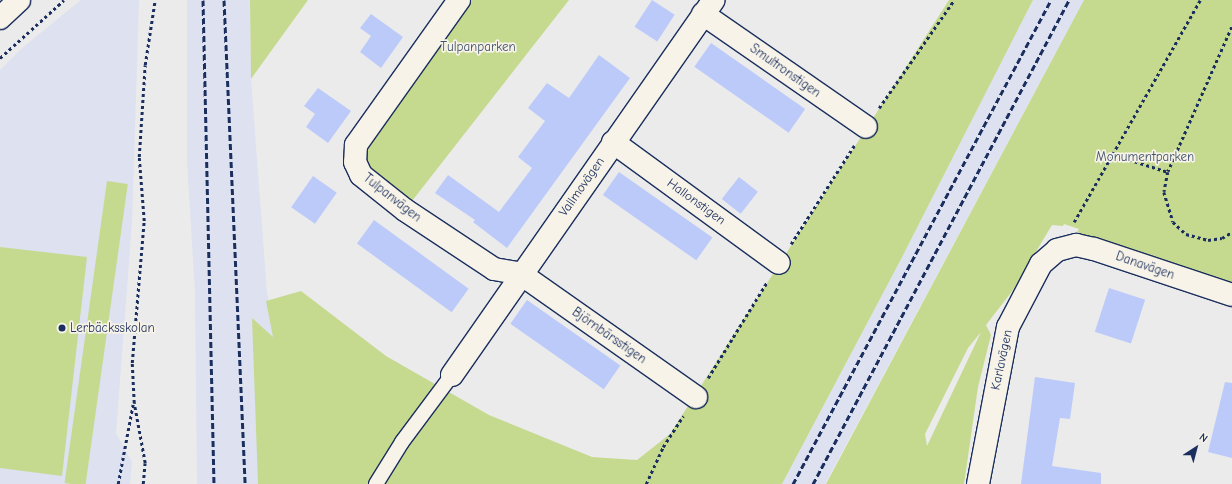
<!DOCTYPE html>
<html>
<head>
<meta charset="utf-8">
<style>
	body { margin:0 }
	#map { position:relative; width:1232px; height:484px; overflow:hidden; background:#ebebec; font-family:"Comic Neue",sans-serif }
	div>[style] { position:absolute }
	.built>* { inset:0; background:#dde1f0 }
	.green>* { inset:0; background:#c6da8f; transform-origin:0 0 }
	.building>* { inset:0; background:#bccafa; transform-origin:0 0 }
	.path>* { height:2.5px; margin-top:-1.25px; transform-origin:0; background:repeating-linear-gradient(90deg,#1b2f5e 0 3px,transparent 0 6px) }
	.roads { filter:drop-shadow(1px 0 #1b2f5e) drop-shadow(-1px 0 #1b2f5e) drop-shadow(0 1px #1b2f5e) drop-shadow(0 -1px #1b2f5e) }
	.service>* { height:14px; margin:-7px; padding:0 7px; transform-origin:7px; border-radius:7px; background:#f7f3e8 }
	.minor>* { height:22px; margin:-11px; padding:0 11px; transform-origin:11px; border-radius:11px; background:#f7f3e8 }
	.secondary>* { height:22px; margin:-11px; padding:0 11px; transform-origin:11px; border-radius:11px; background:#f7f3e8 }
	.rail>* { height:3px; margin-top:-1.5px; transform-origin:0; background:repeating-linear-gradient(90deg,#1b2f5e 0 6px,transparent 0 9px) }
	.dots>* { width:11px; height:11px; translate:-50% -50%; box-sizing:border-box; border:2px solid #f7f3e8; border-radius:50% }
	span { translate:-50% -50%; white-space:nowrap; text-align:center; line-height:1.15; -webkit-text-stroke:3.5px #f7f3e8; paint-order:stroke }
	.park-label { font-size:13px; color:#3d5168 }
	.street-label { font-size:13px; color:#1b2f5e }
	.poi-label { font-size:13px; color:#1b2f5e }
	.left { translate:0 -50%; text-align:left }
	.north { position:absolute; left:1176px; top:428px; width:40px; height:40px; -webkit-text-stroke:3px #f7f3e8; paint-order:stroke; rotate:36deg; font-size:11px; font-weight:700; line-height:16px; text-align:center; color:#1b2f5e }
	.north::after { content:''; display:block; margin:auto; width:14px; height:18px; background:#1b2f5e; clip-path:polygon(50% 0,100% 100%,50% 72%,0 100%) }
</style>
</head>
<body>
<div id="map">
	<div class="built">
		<div style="clip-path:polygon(81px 0,139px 0,132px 222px,116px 433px,132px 462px,130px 484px,0 484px,0 70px,21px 49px)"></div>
		<div style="clip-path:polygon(187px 0,250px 0,251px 79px,267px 294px,286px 364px,292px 484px,197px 484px,195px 291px,187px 161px)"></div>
		<div style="clip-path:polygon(1033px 0,1084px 0,825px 484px,782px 484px,899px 263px)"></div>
	</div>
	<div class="green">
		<div style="clip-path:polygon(250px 0,308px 0,251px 79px)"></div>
		<div style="clip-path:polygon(459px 0,569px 0,405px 210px,361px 175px,356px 145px)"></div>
		<div style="clip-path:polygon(949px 0,1033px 0,899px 263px,782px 484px,258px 484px,252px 318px,273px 337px,266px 301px,301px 291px,386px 356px,489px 415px,592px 457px,637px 460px,670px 434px)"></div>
		<div style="clip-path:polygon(evenodd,1084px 0,1232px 0,1232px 283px,1095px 239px,1077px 232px,1079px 229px,1064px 224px,1063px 226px,1052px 225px,1013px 290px,986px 325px,991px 335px,978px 387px,964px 484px,826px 484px,1084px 0,981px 332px,927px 446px,925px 434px,968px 348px,981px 332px)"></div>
		<div style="left:107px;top:181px;width:21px;height:305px;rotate:8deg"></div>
		<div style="clip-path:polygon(0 247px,87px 257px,62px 476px,0 468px)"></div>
	</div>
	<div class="building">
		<div style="left:652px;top:0;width:27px;height:32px;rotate:33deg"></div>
		<div style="clip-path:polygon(371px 14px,403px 37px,381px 68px,360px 52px,371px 36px,360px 28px)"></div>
		<div style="left:711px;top:43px;width:115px;height:29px;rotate:35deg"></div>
		<div style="clip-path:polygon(599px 55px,630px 78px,507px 248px,473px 222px,475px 220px,435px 193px,448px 175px,499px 212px,532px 168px,518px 157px,545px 121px,528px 108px,547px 83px,569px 98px)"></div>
		<div style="clip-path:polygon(318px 88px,351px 111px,328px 143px,306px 127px,315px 114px,304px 106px)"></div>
		<div style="left:619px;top:172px;width:114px;height:28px;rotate:35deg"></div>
		<div style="left:313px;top:176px;width:29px;height:38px;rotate:35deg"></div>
		<div style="left:739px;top:177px;width:24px;height:28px;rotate:38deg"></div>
		<div style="left:374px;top:220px;width:117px;height:29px;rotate:36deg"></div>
		<div style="left:1109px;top:288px;width:38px;height:46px;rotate:18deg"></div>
		<div style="left:527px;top:300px;width:114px;height:29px;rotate:35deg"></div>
		<div style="clip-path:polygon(1035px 377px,1075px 383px,1070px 419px,1060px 418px,1052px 466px,1101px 473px,1101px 484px,1021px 484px)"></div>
		<div style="clip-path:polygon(1225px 382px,1232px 383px,1232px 458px,1208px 452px)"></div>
	</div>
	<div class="path">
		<div style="left:1232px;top:27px;width:158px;rotate:113.8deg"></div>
		<div style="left:1168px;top:172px;width:20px;rotate:101deg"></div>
		<div style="left:1164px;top:192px;width:31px;rotate:73deg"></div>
		<div style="left:1173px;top:222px;width:18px;rotate:43deg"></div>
		<div style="left:1186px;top:234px;width:23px;rotate:15deg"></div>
		<div style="left:1208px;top:240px;width:14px;rotate:-8deg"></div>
		<div style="left:1222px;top:238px;width:12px;rotate:-31deg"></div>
		<div style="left:0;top:58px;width:86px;rotate:-42.2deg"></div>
		<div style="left:879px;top:108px;width:131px;rotate:-55.2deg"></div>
		<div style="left:1112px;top:154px;width:59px;rotate:17.8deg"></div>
		<div style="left:1074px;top:222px;width:255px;rotate:-60.4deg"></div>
		<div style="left:791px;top:244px;width:117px;rotate:-57.3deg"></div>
		<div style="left:708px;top:378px;width:113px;rotate:-58.4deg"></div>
		<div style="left:118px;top:484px;width:81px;rotate:-79.4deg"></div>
		<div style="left:143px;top:484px;width:21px;rotate:-85deg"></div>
		<div style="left:145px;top:463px;width:61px;rotate:-100.4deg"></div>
		<div style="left:134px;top:403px;width:40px;rotate:-92.9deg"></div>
		<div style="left:132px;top:363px;width:143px;rotate:-85.2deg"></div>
		<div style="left:144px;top:221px;width:64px;rotate:-94.5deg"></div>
		<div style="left:139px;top:157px;width:92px;rotate:-86.3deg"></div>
		<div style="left:145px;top:65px;width:66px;rotate:-81.3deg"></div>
		<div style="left:646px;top:484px;width:41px;rotate:-65.3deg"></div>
		<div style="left:663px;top:447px;width:37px;rotate:-57deg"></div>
	</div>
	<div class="roads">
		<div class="service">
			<div style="left:376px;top:484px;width:49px;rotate:-58.2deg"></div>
			<div style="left:402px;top:442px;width:84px;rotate:-53.3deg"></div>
		</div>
		<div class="minor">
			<div style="left:459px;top:0;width:178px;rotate:125.4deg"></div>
			<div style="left:356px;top:145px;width:17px;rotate:93deg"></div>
			<div style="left:355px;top:162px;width:14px;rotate:65deg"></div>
			<div style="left:361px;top:175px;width:56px;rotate:38.5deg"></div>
			<div style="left:405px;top:210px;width:107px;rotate:33.5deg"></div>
			<div style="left:494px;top:269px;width:27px;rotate:10deg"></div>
			<div style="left:521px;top:274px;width:214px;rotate:35.1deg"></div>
			<div style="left:703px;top:14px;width:198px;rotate:34.7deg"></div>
			<div style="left:613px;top:142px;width:205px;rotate:36.1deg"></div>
			<div style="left:452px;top:375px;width:457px;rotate:-55.1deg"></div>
			<div style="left:978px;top:484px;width:160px;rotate:-79.2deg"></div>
			<div style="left:1008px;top:327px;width:71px;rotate:-62.4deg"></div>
			<div style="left:1041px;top:264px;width:21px;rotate:-41deg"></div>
			<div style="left:1057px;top:250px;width:20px;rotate:-15deg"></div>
			<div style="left:1076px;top:245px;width:18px;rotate:13deg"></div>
			<div style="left:1094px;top:249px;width:145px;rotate:18.4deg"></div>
		</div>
		<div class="secondary">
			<div style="left:0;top:18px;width:26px;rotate:-43deg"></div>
		</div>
	</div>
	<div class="rail">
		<div style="left:203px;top:0;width:484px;rotate:88.7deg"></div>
		<div style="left:224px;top:0;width:484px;rotate:87.5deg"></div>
		<div style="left:793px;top:484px;width:548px;rotate:-61.94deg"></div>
		<div style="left:813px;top:484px;width:548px;rotate:-62.12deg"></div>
	</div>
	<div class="dots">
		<div style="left:62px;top:328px;background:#1b2f5e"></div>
	</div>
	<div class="park-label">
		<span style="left:478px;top:47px">Tulpanparken</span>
		<span style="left:1145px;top:157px">Monumentparken</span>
	</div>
	<div class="street-label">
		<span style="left:785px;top:71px;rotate:35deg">Smultronstigen</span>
		<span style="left:582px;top:187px;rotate:-55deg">Vallmovägen</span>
		<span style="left:392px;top:198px;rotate:38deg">Tulpanvägen</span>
		<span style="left:696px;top:202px;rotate:36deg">Hallonstigen</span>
		<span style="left:1145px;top:266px;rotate:19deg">Danavägen</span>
		<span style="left:609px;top:336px;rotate:35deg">Björnbärsstigen</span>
		<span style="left:1002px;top:360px;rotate:-78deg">Karlavägen</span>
	</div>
	<div class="poi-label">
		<span class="left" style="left:70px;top:328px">Lerbäcksskolan</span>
	</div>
	<div class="north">N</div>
</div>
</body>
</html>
